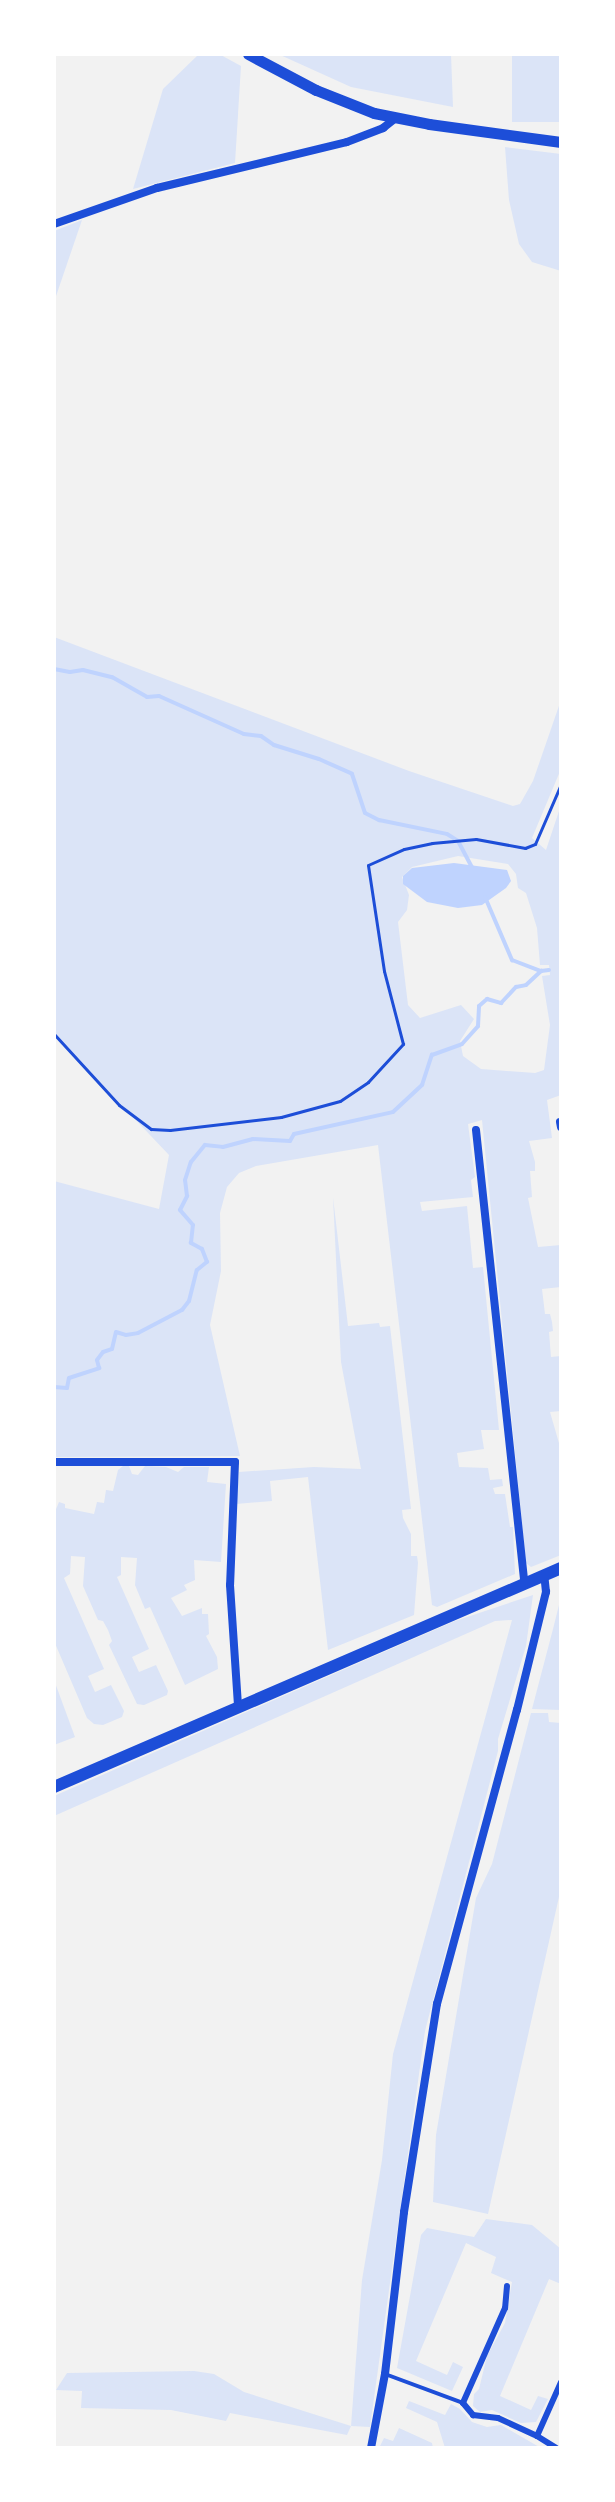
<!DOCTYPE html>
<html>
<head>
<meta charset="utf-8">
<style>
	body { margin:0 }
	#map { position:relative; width:615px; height:2502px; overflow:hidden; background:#f2f2f2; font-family:"Source Serif 4",serif }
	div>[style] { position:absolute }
	.green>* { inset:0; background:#dbe4f7; transform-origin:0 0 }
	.water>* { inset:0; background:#bfd3fe }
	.stream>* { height:4px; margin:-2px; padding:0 2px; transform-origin:2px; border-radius:2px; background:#bfd3fe }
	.path>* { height:3px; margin:-1.5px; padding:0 1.5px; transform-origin:1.5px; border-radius:1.5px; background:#1d4ed8 }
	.service>* { height:4px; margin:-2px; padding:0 2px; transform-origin:2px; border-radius:2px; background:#1d4ed8 }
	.pedestrian>* { height:6px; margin:-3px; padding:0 3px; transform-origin:3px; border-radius:3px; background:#1d4ed8 }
	.minor>* { height:8px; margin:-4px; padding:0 4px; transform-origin:4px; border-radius:4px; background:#1d4ed8 }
	.tertiary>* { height:11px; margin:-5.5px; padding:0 5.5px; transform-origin:5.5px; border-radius:5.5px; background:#1d4ed8 }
	.secondary>* { height:12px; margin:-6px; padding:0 6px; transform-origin:6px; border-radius:6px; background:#1d4ed8 }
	span { translate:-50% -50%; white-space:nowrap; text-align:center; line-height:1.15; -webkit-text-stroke:8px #fff; paint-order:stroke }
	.frame { position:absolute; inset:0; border:56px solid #fff; pointer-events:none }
</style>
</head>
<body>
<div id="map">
	<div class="green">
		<div style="clip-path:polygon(199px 54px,219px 54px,241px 66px,235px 163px,133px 189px,163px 89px)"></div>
		<div style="clip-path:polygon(278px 54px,451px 54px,453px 107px,351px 87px)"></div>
		<div style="left:512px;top:54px;width:49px;height:68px"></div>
		<div style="clip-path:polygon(505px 147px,561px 154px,561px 271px,532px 262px,519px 244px,509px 200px)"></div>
		<div style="clip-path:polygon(82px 220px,54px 302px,54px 231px)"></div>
		<div style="clip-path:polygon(evenodd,54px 637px,409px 771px,513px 806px,520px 804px,533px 781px,561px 700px,561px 769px,532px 838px,546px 850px,561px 805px,561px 1095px,547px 1100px,552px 1138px,529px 1141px,535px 1162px,535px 1171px,530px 1171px,532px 1197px,528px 1198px,538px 1247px,561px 1245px,561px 1287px,542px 1289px,545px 1314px,550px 1314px,552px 1322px,553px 1331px,549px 1332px,551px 1357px,561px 1356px,561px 1411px,550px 1412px,561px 1450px,561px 1555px,531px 1567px,526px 1563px,482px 1120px,468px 1124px,475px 1177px,471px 1180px,473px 1197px,420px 1202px,422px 1211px,467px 1206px,473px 1268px,483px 1267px,499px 1430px,481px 1430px,484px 1449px,457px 1453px,459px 1467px,488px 1468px,490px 1480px,502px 1479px,503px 1486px,493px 1488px,495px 1494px,505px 1494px,510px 1527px,513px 1527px,515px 1574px,437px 1607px,432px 1605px,378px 1145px,256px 1166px,239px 1173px,227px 1187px,220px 1213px,221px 1271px,210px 1325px,240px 1456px,54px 1457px,54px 1181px,159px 1209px,169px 1155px,54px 1034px,54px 637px,458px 856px,508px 864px,516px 874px,518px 888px,526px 893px,537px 928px,540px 965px,549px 965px,550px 975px,542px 976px,550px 1025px,544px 1070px,535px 1073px,481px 1069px,463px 1056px,460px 1041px,474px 1019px,461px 1005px,420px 1018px,408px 1005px,398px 922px,407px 910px,409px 895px,402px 877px,412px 867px,458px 856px)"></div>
		<div style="clip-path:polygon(333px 1197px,348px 1326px,379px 1323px,380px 1327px,390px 1326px,411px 1509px,402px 1510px,403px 1518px,411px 1534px,411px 1556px,417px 1556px,418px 1563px,414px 1615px,328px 1650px,308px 1477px,270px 1481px,272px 1501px,236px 1504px,239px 1472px,314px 1467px,361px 1469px,341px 1362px)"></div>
		<div style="clip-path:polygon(123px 1466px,129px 1466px,132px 1474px,138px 1475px,145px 1466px,166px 1467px,178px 1472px,184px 1467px,209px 1467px,207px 1482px,226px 1484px,221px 1562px,194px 1560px,195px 1580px,184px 1585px,187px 1590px,171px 1598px,182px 1616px,202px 1608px,202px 1614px,208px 1614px,209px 1634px,206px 1636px,217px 1657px,218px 1669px,185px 1685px,150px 1607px,145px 1609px,135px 1585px,137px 1558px,121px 1557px,121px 1575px,117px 1577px,149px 1649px,132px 1657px,139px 1672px,156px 1665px,168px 1691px,167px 1695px,144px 1705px,137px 1704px,109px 1645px,112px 1641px,108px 1630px,103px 1621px,98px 1620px,83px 1586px,85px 1557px,71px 1556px,70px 1574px,64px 1578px,104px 1669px,88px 1676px,95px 1692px,111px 1685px,124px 1711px,122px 1717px,103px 1725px,94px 1724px,87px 1718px,54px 1641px,54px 1514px,59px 1502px,65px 1504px,65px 1508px,94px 1514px,97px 1502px,104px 1503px,106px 1490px,113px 1491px,118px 1470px)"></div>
		<div style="clip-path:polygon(533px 1595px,526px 1646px,498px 1739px,498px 1751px,425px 2031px,370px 2427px,351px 2426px,347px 2435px,230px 2413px,226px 2421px,171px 2410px,81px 2408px,82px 2391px,56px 2390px,67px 2373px,194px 2371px,214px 2374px,244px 2392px,351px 2426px,362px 2280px,382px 2160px,393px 2054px,512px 1620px,495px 1621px,54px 1816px,54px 1796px,455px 1621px)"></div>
		<div style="clip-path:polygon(561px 1597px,561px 1710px,532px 1709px,553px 1629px)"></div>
		<div style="clip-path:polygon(54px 1680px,75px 1737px,54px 1745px)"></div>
		<div style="clip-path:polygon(531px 1713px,548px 1713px,549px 1722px,561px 1723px,561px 1888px,488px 2214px,433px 2202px,436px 2135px,476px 1898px,492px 1864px)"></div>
		<div style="clip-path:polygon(486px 2219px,532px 2225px,561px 2249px,561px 2284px,549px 2279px,500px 2396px,531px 2410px,538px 2396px,548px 2399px,536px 2422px,521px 2423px,492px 2410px,480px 2412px,473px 2406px,474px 2394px,479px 2389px,487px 2356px,505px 2323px,512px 2282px,491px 2273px,496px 2257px,466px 2243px,416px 2361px,447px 2375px,453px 2362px,463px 2367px,452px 2391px,397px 2368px,421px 2235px,427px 2228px,474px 2237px)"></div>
		<div style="clip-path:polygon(409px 2401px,445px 2415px,451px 2404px,460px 2409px,472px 2422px,487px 2427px,501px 2425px,541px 2448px,445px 2448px,437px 2422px,406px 2408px)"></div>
		<div style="clip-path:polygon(399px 2428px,432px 2443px,433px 2448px,379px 2448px,384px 2438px,393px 2441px)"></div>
	</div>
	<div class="water">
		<div style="clip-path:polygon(454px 863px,507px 870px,511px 881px,506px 888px,482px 905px,458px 908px,427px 902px,403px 884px,403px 876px,412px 868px)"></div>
	</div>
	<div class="stream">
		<div style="left:54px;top:669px;width:16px;rotate:11deg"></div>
		<div style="left:70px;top:672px;width:13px;rotate:-9deg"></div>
		<div style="left:83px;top:670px;width:30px;rotate:14deg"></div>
		<div style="left:112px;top:677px;width:40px;rotate:29.7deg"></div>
		<div style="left:147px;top:697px;width:12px;rotate:-5deg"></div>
		<div style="left:159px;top:696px;width:93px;rotate:24.1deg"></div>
		<div style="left:244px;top:734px;width:17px;rotate:7deg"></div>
		<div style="left:261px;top:736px;width:16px;rotate:35deg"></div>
		<div style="left:274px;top:745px;width:47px;rotate:17.3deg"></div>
		<div style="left:319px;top:759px;width:36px;rotate:24deg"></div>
		<div style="left:352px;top:774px;width:41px;rotate:71.6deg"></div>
		<div style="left:365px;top:813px;width:16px;rotate:27deg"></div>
		<div style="left:379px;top:820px;width:69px;rotate:11.6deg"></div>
		<div style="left:447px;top:834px;width:13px;rotate:32deg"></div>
		<div style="left:458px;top:841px;width:30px;rotate:62deg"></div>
		<div style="left:485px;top:897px;width:69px;rotate:66.8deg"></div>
		<div style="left:512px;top:960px;width:31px;rotate:21deg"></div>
		<div style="left:54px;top:1387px;width:13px;rotate:4deg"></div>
		<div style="left:67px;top:1388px;width:10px;rotate:-79deg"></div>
		<div style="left:69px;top:1378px;width:32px;rotate:-18deg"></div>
		<div style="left:99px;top:1368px;width:8px;rotate:-104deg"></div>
		<div style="left:97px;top:1360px;width:10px;rotate:-53deg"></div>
		<div style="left:103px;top:1352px;width:9px;rotate:-18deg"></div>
		<div style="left:112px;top:1349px;width:17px;rotate:-77deg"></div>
		<div style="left:116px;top:1332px;width:10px;rotate:17deg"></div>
		<div style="left:126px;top:1335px;width:12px;rotate:-9deg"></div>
		<div style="left:138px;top:1333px;width:50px;rotate:-27.6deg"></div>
		<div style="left:182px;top:1310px;width:11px;rotate:-52deg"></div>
		<div style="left:189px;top:1301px;width:32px;rotate:-76deg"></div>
		<div style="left:197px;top:1270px;width:13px;rotate:-39deg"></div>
		<div style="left:207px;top:1262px;width:14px;rotate:-111deg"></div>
		<div style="left:202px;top:1249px;width:13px;rotate:-151deg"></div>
		<div style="left:191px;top:1243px;width:18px;rotate:-84deg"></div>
		<div style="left:193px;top:1225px;width:20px;rotate:-131deg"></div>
		<div style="left:180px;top:1210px;width:16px;rotate:-63deg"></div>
		<div style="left:187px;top:1196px;width:16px;rotate:-97deg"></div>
		<div style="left:185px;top:1180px;width:19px;rotate:-72deg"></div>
		<div style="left:191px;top:1162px;width:22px;rotate:-51deg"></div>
		<div style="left:205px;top:1145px;width:18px;rotate:6deg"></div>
		<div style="left:223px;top:1147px;width:31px;rotate:-15deg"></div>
		<div style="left:253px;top:1139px;width:37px;rotate:3deg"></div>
		<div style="left:290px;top:1141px;width:8px;rotate:-60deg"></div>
		<div style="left:294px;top:1134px;width:101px;rotate:-12.5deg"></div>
		<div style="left:393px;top:1112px;width:40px;rotate:-43deg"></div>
		<div style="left:422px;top:1085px;width:32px;rotate:-72deg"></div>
		<div style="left:432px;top:1055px;width:32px;rotate:-20deg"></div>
		<div style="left:462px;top:1044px;width:24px;rotate:-48deg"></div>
		<div style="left:478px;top:1026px;width:20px;rotate:-87deg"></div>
		<div style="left:479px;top:1006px;width:11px;rotate:-41deg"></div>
		<div style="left:487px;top:999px;width:15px;rotate:16deg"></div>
		<div style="left:501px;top:1003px;width:22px;rotate:-47deg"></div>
		<div style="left:516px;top:987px;width:10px;rotate:-11deg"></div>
		<div style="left:526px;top:985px;width:21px;rotate:-43deg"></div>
		<div style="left:541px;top:971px;width:8px;rotate:-7deg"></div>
	</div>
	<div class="path">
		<div style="left:54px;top:1034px;width:96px;rotate:47.5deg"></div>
		<div style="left:119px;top:1105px;width:40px;rotate:37deg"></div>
		<div style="left:151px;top:1129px;width:19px;rotate:3deg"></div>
		<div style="left:170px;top:1130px;width:112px;rotate:-6.7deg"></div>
		<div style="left:281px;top:1117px;width:61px;rotate:-15.2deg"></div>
		<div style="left:340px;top:1101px;width:34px;rotate:-34deg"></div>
		<div style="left:368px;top:1082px;width:52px;rotate:-47.4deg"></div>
		<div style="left:403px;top:1044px;width:75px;rotate:-104.6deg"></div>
		<div style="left:384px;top:971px;width:107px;rotate:-98.6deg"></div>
		<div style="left:368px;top:865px;width:39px;rotate:-24deg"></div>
		<div style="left:404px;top:849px;width:29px;rotate:-12deg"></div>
		<div style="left:432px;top:843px;width:44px;rotate:-5.2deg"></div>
		<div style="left:476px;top:839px;width:50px;rotate:10.4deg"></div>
		<div style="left:525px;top:848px;width:11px;rotate:-22deg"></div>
		<div style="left:535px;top:844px;width:65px;rotate:-66.6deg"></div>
	</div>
	<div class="service">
		<div style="left:385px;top:2374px;width:83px;rotate:20.4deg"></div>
	</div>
	<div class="pedestrian">
		<div style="left:507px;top:2286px;width:22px;rotate:95deg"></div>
		<div style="left:505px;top:2308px;width:104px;rotate:113.9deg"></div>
		<div style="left:463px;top:2403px;width:16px;rotate:50deg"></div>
		<div style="left:473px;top:2415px;width:25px;rotate:7deg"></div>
		<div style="left:498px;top:2418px;width:43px;rotate:24.8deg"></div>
		<div style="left:537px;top:2436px;width:59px;rotate:-66deg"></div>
		<div style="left:537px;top:2436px;width:22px;rotate:32deg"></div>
	</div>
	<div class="minor">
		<div style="left:54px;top:224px;width:109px;rotate:-19.3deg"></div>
		<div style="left:157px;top:188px;width:195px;rotate:-13.6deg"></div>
		<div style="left:347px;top:142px;width:39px;rotate:-21deg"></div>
		<div style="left:383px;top:128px;width:16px;rotate:-38deg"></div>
		<div style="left:560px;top:1122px;width:5px;rotate:79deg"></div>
		<div style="left:476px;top:1130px;width:455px;rotate:83.9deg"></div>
		<div style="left:54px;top:1462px;width:181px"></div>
		<div style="left:235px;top:1462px;width:123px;rotate:92.3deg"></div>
		<div style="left:230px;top:1585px;width:121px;rotate:86.2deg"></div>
		<div style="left:371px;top:2448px;width:75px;rotate:-79.3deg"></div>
		<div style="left:385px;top:2374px;width:163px;rotate:-83.3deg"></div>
		<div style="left:404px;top:2212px;width:211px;rotate:-81deg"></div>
		<div style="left:437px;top:2004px;width:305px;rotate:-74.8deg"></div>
		<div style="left:517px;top:1710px;width:122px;rotate:-76.2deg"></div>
		<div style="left:546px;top:1592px;width:18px;rotate:-96deg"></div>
	</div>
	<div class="tertiary">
		<div style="left:248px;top:54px;width:77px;rotate:27.9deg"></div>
		<div style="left:316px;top:90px;width:62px;rotate:21.6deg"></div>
		<div style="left:374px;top:113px;width:56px;rotate:11.3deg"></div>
		<div style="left:429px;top:124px;width:133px;rotate:7.8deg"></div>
	</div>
	<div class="secondary">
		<div style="left:54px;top:1787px;width:552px;rotate:-23.36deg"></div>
	</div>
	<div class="frame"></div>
</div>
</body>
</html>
